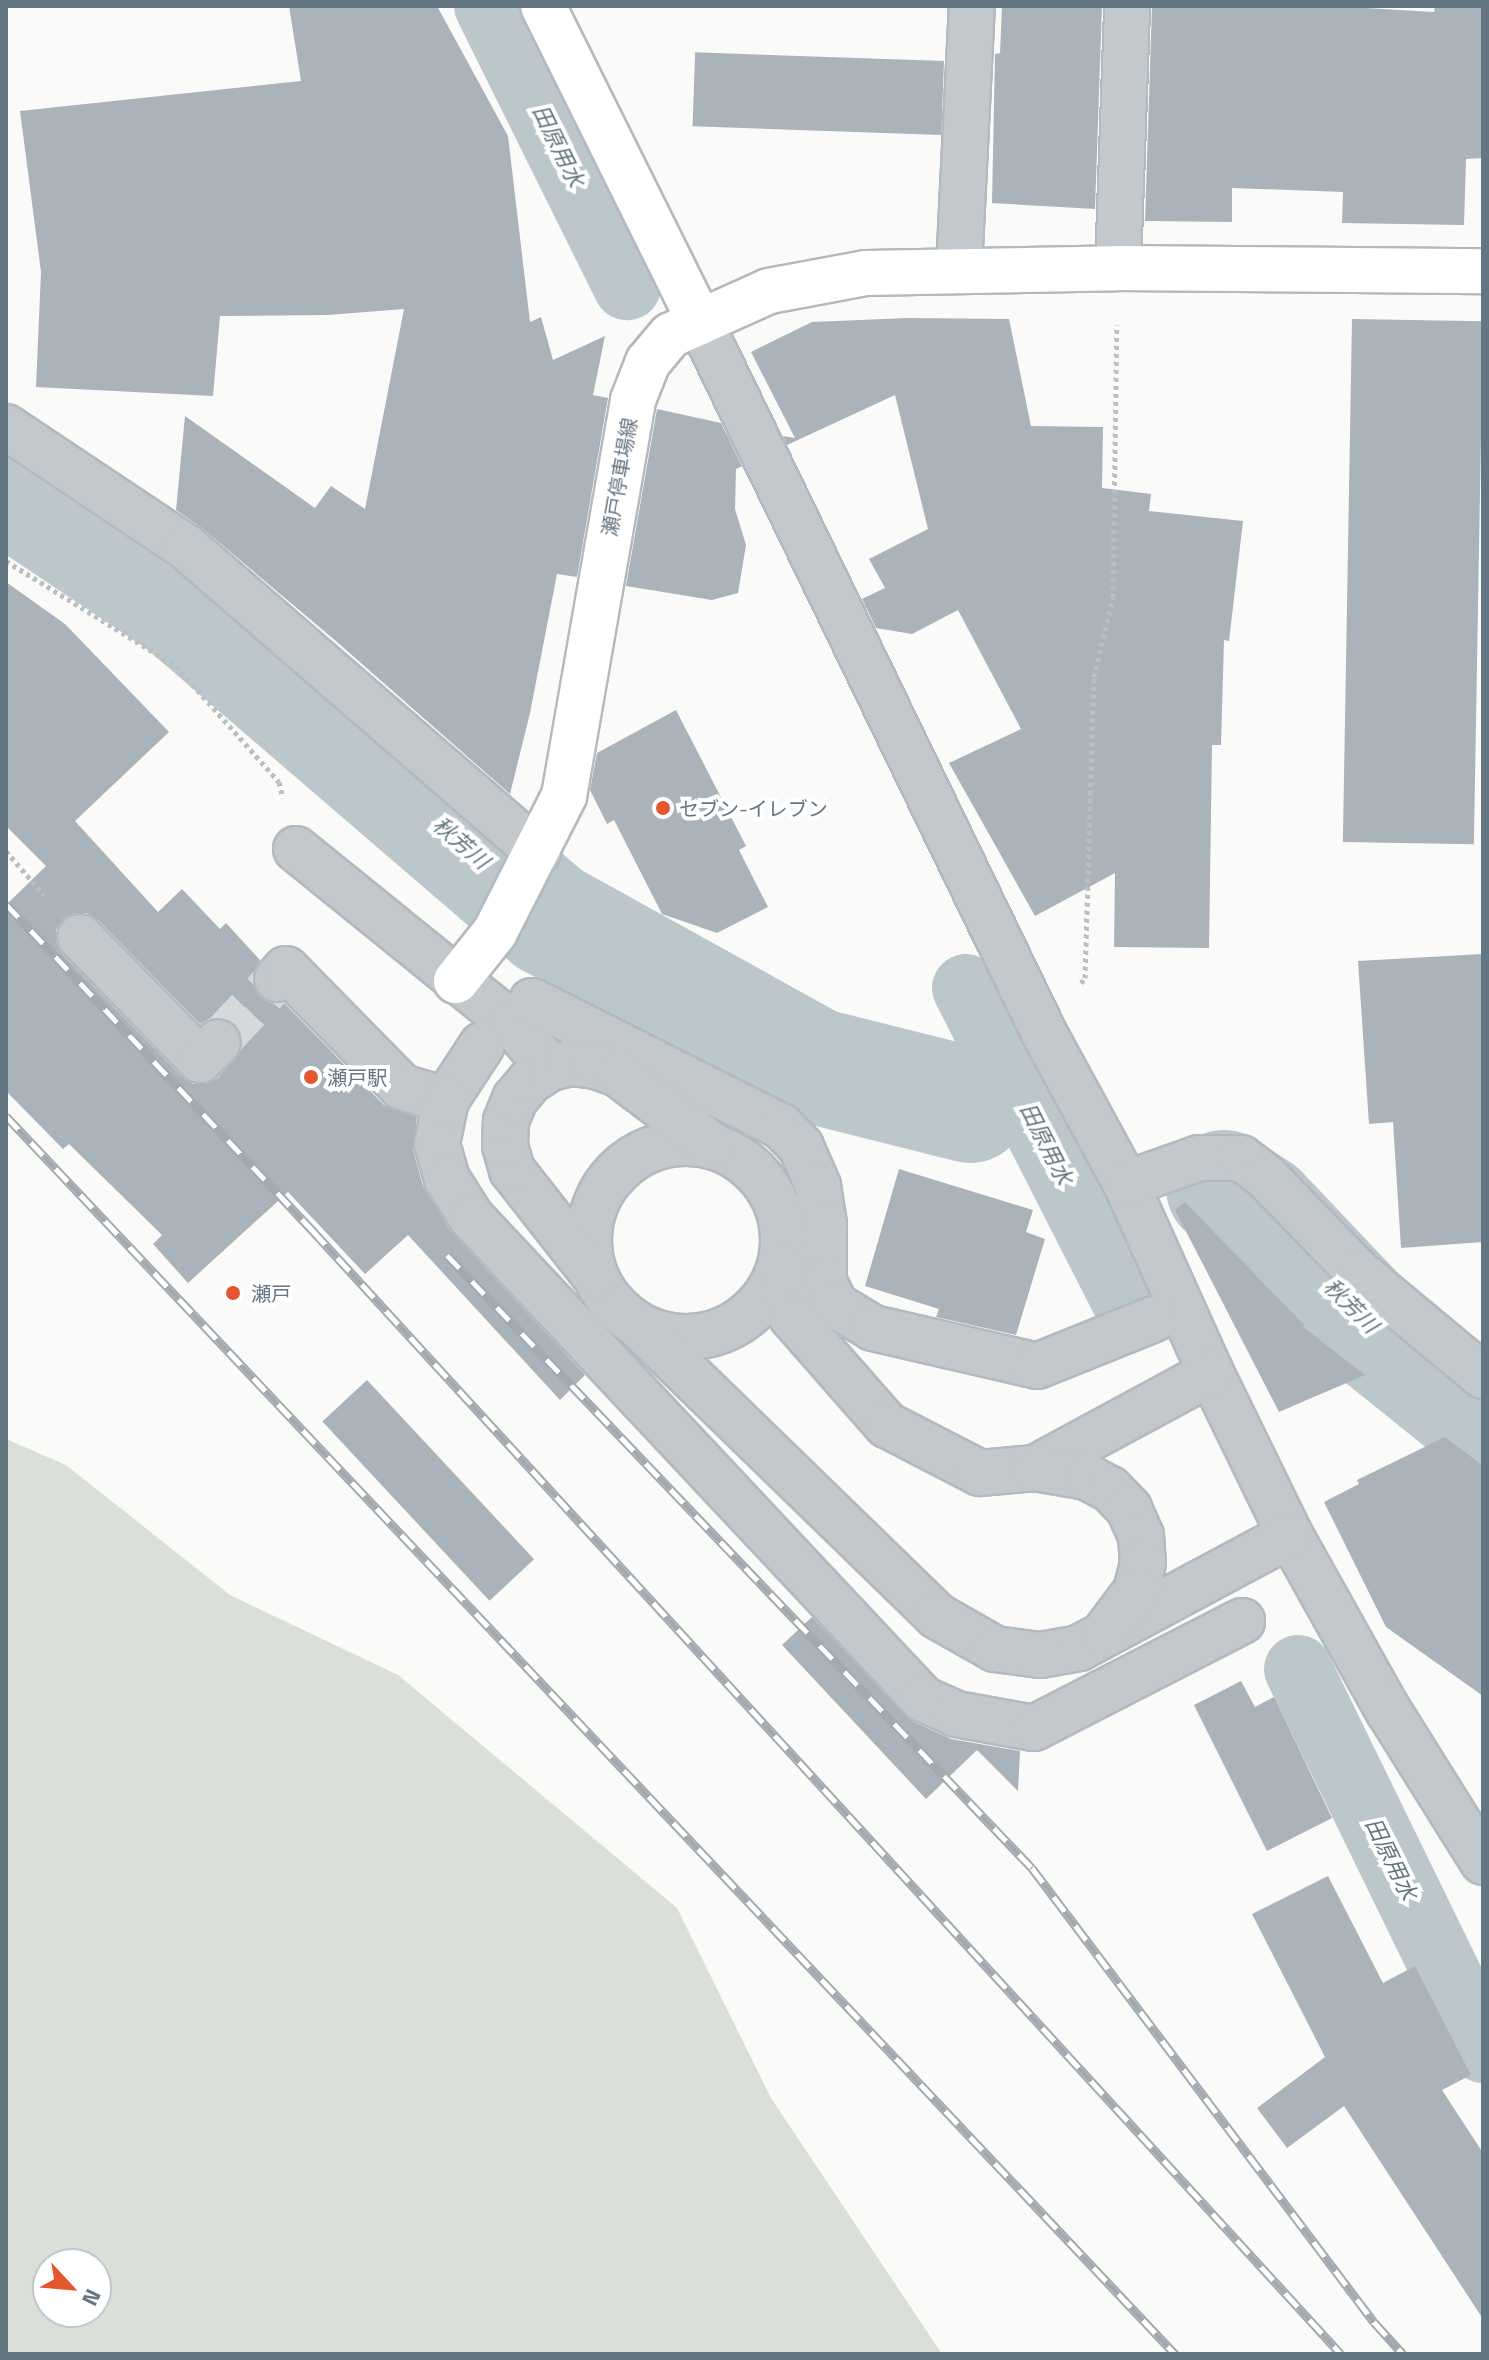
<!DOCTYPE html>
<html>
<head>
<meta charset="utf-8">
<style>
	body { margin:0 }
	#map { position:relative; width:1489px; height:2360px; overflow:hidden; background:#fafaf8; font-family:"Titillium Web","Noto Sans JP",sans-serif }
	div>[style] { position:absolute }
	.green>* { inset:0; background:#dadfd7 }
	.canal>* { height:68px; margin:-34px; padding:0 34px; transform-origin:34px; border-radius:34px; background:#bbc7cb }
	.river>* { height:116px; margin:-58px; padding:0 58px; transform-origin:58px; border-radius:58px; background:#bbc7cb }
	.building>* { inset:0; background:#aab3b9; transform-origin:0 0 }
	.street-tunnel>* { height:44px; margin-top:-22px; transform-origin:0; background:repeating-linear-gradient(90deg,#d5d9db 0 44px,transparent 0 66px) }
	.path>* { height:5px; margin-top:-2.5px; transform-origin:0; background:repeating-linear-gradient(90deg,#bbbfc2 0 4px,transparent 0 8px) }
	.roads { filter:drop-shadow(2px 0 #b3babf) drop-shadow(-2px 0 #b3babf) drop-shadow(0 2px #b3babf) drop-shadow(0 -2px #b3babf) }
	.street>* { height:44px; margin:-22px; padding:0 22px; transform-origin:22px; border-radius:22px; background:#c3c8cc }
	.street>.ring { margin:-22px; padding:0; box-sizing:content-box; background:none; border:44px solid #c3c8cc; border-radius:50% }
	.secondary>* { height:44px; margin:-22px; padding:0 22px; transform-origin:22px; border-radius:22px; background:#fff }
	.rail>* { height:9px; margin-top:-4.5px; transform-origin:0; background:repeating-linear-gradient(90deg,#fff 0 18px,#a2aab0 0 36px); box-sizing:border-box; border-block:2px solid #a2aab0 }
	.dots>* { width:22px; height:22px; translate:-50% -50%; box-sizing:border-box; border:4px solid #fff; border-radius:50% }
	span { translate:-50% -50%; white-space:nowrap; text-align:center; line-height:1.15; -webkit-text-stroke:8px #fff; paint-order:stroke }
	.street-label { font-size:20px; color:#657683 }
	.poi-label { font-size:20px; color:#657683 }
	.left { translate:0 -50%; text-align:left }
	.water-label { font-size:22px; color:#60757c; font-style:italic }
	.frame { position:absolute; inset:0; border:8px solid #657683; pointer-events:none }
	.north { position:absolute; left:32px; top:2248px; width:80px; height:80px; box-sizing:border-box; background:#fff; border:2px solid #c1c8cd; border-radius:50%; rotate:116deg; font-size:22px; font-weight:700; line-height:32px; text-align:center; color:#657683 }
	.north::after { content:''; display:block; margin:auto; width:28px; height:36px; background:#e4572e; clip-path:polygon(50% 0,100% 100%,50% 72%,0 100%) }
</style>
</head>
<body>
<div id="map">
	<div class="green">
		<div style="clip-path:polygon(evenodd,6px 1439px,66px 1465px,230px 1595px,398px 1675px,677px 1908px,771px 2098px,942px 2354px,6px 2354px,6px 1439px,48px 2264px,96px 2264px,96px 2312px,48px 2312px,48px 2264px)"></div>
	</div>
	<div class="canal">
		<div style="left:488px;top:6px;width:313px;rotate:63.6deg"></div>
		<div style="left:966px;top:988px;width:350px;rotate:63deg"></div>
		<div style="left:1298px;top:1669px;width:423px;rotate:64deg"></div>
	</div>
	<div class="river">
		<div style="left:6px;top:485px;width:211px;rotate:33.8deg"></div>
		<div style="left:181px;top:602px;width:486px;rotate:40.7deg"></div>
		<div style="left:550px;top:919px;width:303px;rotate:29deg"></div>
		<div style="left:815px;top:1066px;width:160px;rotate:14.1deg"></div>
		<div style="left:1224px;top:1188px;width:43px;rotate:33.7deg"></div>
		<div style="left:1260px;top:1212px;width:158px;rotate:46.5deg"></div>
		<div style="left:1369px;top:1327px;width:146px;rotate:38.9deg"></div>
	</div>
	<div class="building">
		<div style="clip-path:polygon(289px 6px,437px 6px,508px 136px,530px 322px,541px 317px,553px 360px,605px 336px,593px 395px,608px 398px,577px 577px,557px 574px,530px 713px,510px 794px,337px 642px,202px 528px,176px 510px,185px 416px,315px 508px,331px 486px,365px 509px,404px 309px,328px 315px,220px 316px,213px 396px,36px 387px,41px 272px,20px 111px,301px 81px)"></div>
		<div style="clip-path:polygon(1002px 6px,1102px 6px,1095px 209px,992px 203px,995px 54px,1000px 53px)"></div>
		<div style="clip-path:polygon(1152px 6px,1332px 6px,1434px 12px,1435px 6px,1483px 6px,1483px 158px,1466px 159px,1464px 225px,1342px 223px,1343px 192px,1232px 188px,1232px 222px,1145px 221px)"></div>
		<div style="left:944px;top:61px;width:74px;height:249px;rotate:92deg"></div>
		<div style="clip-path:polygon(908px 318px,1009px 319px,1031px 426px,1103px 427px,1102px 488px,1151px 494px,1149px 511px,1243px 521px,1229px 641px,1224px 640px,1221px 745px,1212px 745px,1209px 948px,1114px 947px,1115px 873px,1035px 916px,949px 763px,1021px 729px,958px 610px,912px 634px,876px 628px,862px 599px,885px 588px,869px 559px,928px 529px,895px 395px,787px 445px,783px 436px,795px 438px,751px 352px,812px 322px)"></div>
		<div style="left:1352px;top:319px;width:131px;height:523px;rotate:1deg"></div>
		<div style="clip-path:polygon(657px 409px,721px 423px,742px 466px,736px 469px,735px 509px,746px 545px,738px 593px,712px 600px,626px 586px)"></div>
		<div style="clip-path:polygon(evenodd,6px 582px,65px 624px,169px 732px,75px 821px,158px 912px,182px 889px,220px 929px,226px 923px,260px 960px,252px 975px,254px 987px,260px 997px,271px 1003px,284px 1003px,384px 1105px,417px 1117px,413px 1150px,423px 1186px,450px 1230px,585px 1375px,560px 1400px,408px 1235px,365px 1274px,288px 1192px,188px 1283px,153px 1244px,162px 1235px,69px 1144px,63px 1149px,6px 1091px,6px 905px,46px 866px,6px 826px,6px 582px,75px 913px,87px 913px,98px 920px,200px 1024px,211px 1018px,224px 1018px,236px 1025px,242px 1036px,242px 1049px,218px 1078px,206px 1084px,193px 1084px,182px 1077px,62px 954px,56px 942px,56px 930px,63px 919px,75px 913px)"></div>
		<div style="clip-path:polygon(676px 710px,746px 846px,739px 850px,768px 907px,717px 933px,662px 914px,614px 820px,607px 824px,590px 790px,597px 753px)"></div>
		<div style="clip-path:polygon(1483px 954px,1483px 1242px,1401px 1248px,1393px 1122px,1369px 1124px,1358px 961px)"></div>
		<div style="clip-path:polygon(899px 1169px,1033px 1210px,1026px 1232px,1045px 1239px,1016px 1335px,936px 1317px,939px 1309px,865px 1286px)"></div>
		<div style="clip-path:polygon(1185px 1202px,1305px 1326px,1302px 1326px,1365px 1375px,1279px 1412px,1175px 1210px)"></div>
		<div style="left:367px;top:1380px;width:245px;height:61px;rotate:47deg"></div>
		<div style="clip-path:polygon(1445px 1437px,1483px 1466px,1483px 1696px,1386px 1627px,1324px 1502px,1359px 1484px,1357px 1480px)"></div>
		<div style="clip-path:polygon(812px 1617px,912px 1721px,951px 1739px,1020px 1751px,1018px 1791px,977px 1750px,926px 1799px,782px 1645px)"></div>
		<div style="clip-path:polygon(1241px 1681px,1255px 1707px,1274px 1697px,1332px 1818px,1267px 1851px,1194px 1705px)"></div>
		<div style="clip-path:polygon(1328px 1876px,1383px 1983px,1415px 1966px,1471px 2075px,1442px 2090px,1483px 2153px,1483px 2319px,1344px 2106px,1287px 2148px,1257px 2108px,1325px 2057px,1252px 1914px)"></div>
	</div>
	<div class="street-tunnel">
		<div style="left:218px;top:1042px;width:86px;rotate:-46.9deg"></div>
	</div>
	<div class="path">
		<div style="left:6px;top:561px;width:200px;rotate:31.7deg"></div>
		<div style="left:176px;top:666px;width:155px;rotate:48.4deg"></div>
		<div style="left:279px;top:782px;width:16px;rotate:76deg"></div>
		<div style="left:6px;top:851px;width:58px;rotate:49.2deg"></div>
		<div style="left:1081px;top:983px;width:6px;rotate:-51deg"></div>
		<div style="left:1085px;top:978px;width:301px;rotate:-88.3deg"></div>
		<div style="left:1094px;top:677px;width:82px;rotate:-76.6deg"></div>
		<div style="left:1113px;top:597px;width:272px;rotate:-89.2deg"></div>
	</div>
	<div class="roads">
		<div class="street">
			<div style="left:1118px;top:268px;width:262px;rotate:-88deg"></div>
			<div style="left:959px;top:269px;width:263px;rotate:-87.2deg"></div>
			<div style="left:700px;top:322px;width:790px;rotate:64.18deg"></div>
			<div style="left:1044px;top:1033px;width:172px;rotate:61.5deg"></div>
			<div style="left:1126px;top:1184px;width:207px;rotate:65.8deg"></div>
			<div style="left:1211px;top:1373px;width:180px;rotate:64deg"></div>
			<div style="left:1290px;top:1535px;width:201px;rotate:60.8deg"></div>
			<div style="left:1388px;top:1710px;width:179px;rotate:58deg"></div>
			<div style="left:6px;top:427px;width:216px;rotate:33.7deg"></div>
			<div style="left:186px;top:547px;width:466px;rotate:40.9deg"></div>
			<div style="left:296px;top:849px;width:275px;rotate:39deg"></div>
			<div style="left:510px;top:1022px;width:61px;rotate:49deg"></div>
			<div style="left:80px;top:937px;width:172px;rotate:45.7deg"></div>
			<div style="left:200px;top:1060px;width:25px;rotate:-45deg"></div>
			<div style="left:277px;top:979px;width:13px;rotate:-48deg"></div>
			<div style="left:286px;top:969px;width:165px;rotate:45.5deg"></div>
			<div style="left:402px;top:1087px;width:46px;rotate:16.5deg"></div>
			<div style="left:532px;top:1001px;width:279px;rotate:26.7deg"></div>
			<div style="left:781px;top:1126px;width:29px;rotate:46deg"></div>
			<div style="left:801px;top:1147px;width:43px;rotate:66.4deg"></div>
			<div style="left:818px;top:1186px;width:39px;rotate:81deg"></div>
			<div style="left:824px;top:1225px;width:57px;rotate:90deg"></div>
			<div style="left:824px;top:1282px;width:25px;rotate:64deg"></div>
			<div style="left:835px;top:1305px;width:44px;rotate:31.2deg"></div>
			<div style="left:873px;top:1328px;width:168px;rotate:13deg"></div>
			<div style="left:1037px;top:1366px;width:126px;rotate:-21.9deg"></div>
			<div style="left:482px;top:1045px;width:66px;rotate:123.2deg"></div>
			<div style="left:446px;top:1100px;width:45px;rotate:101.6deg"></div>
			<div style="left:437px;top:1144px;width:36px;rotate:74deg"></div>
			<div style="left:447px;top:1179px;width:45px;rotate:57.7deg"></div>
			<div style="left:471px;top:1217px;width:661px;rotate:46.84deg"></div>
			<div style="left:923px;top:1699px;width:36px;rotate:24deg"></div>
			<div style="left:956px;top:1714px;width:79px;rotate:10.2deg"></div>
			<div style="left:1034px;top:1728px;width:234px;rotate:-27.2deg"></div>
			<div class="ring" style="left:589px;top:1143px;width:150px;height:150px"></div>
			<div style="left:1126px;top:1184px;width:77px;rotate:-19.6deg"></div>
			<div style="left:1199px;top:1158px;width:42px"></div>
			<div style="left:1241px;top:1158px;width:31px;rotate:37deg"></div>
			<div style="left:1266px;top:1177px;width:134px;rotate:45.9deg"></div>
			<div style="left:1359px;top:1273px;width:161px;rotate:39.7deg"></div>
			<div style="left:781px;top:1266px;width:52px;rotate:77.8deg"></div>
			<div style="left:792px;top:1317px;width:144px;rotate:48.7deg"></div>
			<div style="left:887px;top:1425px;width:105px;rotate:27.3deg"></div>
			<div style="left:980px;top:1473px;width:55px;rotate:-5.2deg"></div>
			<div style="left:1035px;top:1468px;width:200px;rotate:-28.4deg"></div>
			<div style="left:595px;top:1276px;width:135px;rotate:-128.1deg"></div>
			<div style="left:512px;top:1170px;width:25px;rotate:-106deg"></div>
			<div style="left:505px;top:1146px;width:25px;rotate:-88deg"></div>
			<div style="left:506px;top:1121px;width:24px;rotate:-68deg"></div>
			<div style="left:515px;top:1099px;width:23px;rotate:-50deg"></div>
			<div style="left:530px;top:1081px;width:24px;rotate:-33deg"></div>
			<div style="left:550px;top:1068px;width:23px;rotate:-13deg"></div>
			<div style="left:572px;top:1063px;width:24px;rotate:7deg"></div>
			<div style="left:596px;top:1066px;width:23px;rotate:20deg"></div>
			<div style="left:618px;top:1074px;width:118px;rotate:37.1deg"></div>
			<div style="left:640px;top:1327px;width:414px;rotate:44.2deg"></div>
			<div style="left:937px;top:1616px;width:67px;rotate:29.6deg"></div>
			<div style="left:995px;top:1649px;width:45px;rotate:7.6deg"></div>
			<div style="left:1040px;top:1655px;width:40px;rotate:-10deg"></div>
			<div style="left:1079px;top:1648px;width:239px;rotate:-28.2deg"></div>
			<div style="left:1035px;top:1468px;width:53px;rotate:9.8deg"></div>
			<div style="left:1087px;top:1477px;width:26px;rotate:28deg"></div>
			<div style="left:1110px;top:1489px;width:28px;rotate:46deg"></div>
			<div style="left:1129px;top:1509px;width:30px;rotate:66deg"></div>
			<div style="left:1141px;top:1536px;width:27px;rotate:86deg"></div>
			<div style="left:1143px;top:1563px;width:29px;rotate:104deg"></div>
			<div style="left:1136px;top:1591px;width:50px;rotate:126.9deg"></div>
		</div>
		<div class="secondary">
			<div style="left:543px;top:6px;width:353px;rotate:63.6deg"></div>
			<div style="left:456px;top:981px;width:63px;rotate:-51.5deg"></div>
			<div style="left:495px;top:932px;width:153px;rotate:-63.1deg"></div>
			<div style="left:564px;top:796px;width:402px;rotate:-80.1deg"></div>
			<div style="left:633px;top:400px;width:41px;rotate:-68.5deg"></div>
			<div style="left:648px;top:362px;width:35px;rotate:-50deg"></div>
			<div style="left:671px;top:335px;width:107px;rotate:-24.2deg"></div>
			<div style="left:769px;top:291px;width:99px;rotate:-10.5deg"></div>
			<div style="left:866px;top:273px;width:252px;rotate:-1.1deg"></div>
			<div style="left:1118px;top:268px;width:365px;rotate:0.5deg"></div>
		</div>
	</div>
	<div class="rail">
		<div style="left:6px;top:904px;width:449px;rotate:46.8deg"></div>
		<div style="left:313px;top:1231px;width:1522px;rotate:47.53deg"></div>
		<div style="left:6px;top:1116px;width:1703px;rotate:46.64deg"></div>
		<div style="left:447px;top:1255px;width:847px;rotate:46.34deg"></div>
		<div style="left:1032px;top:1868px;width:568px;rotate:53.01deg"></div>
		<div style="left:1374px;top:2322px;width:43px;rotate:47.8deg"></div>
	</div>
	<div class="dots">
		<div style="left:663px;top:808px;background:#e4572e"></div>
		<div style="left:311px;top:1077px;background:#e4572e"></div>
		<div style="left:233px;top:1293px;background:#e4572e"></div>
	</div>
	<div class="street-label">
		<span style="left:619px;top:477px;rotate:-80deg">瀬戸停車場線</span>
	</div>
	<div class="poi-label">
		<span class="left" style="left:679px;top:808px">セブン-イレブン</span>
		<span class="left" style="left:327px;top:1077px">瀬戸駅</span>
		<span class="left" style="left:251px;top:1293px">瀬戸</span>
	</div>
	<div class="water-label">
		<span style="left:558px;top:146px;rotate:64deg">田原用水</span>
		<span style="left:461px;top:843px;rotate:41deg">秋芳川</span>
		<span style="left:1046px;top:1144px;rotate:63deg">田原用水</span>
		<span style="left:1351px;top:1306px;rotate:45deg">秋芳川</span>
		<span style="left:1391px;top:1859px;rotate:64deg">田原用水</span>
	</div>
	<div class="frame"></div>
	<div class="north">N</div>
</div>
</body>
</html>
